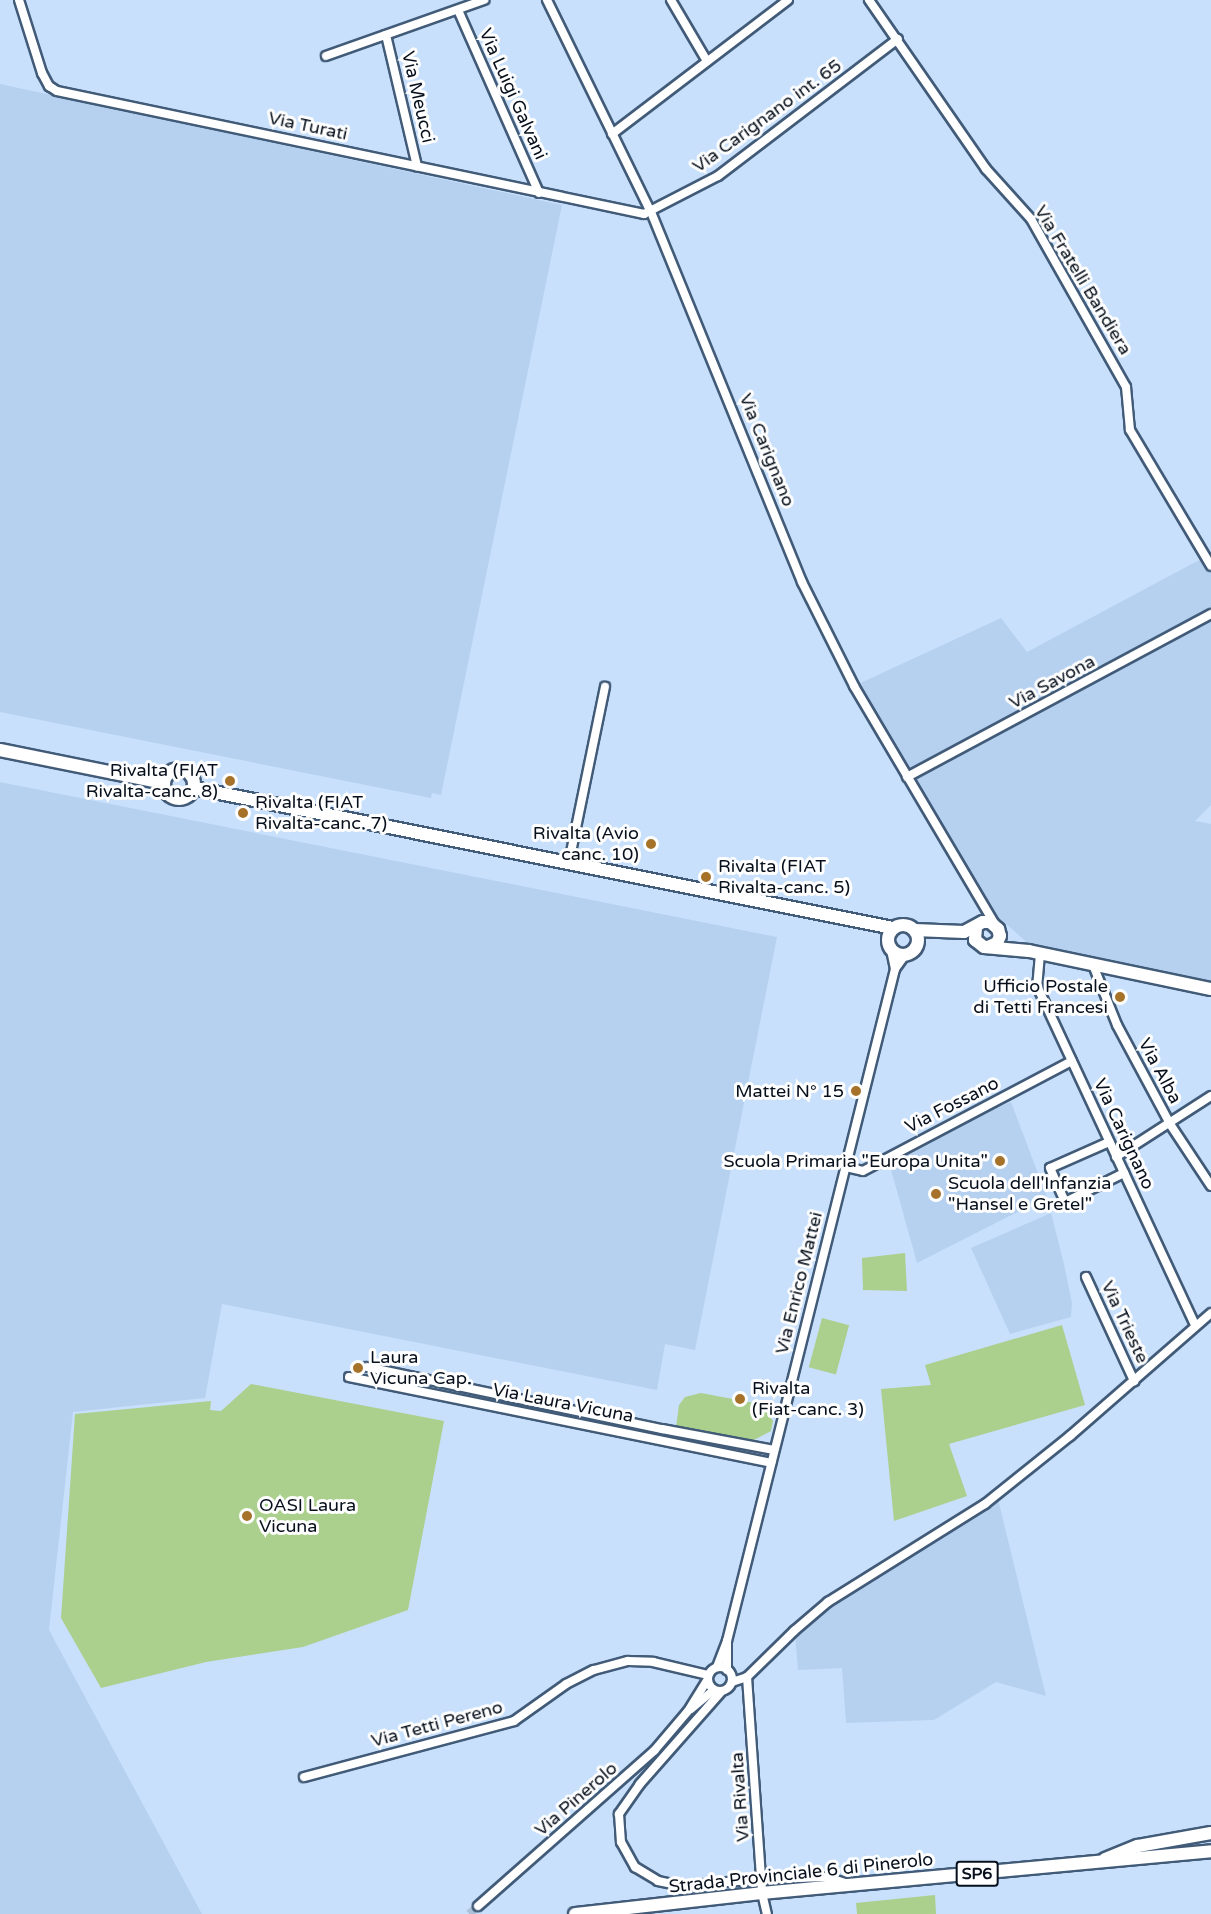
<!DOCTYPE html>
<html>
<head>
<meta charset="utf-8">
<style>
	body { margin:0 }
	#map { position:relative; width:1211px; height:1914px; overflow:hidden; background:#c8e0fb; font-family:"Varela Round",sans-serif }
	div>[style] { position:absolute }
	.built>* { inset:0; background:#b6d1f0 }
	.green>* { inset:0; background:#abcf8c; transform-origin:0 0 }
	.street-tunnel>* { height:8px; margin-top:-4px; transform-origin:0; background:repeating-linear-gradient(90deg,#abc1d9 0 8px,transparent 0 12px) }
	.roads { filter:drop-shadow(2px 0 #415b78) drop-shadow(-2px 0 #415b78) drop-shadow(0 2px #415b78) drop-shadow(0 -2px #415b78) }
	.street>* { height:8px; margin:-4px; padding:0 4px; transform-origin:4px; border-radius:4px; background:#fff }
	.street>.ring { margin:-4px; padding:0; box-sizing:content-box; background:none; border:8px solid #fff; border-radius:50% }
	.secondary>* { height:12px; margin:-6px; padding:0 6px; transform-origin:6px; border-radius:6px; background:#fff }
	.secondary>.ring { margin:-6px; padding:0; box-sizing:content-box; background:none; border:12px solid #fff; border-radius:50% }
	.primary>* { height:12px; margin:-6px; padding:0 6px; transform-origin:6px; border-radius:6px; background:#fff }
	.dots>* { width:16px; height:16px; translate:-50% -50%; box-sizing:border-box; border:3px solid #fefefe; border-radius:50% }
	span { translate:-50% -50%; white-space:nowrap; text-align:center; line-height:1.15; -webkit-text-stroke:6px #fefefe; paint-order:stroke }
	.shield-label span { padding:2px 4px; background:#fefefe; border:2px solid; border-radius:4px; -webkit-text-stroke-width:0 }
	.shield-label { font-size:16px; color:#060f1b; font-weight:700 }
	.street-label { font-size:18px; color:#060f1b }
	.poi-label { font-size:18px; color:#060f1b }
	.right { translate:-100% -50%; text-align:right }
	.left { translate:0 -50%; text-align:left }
</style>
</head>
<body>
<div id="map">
	<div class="built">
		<div style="clip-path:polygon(0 84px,562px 205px,441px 795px,432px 793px,431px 798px,0 712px)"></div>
		<div style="clip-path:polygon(1203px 558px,1211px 572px,1211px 805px,1195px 821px,1211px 824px,1211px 989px,1040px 954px,980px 901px,854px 686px,1001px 618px,1027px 652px)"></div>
		<div style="clip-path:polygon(0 782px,777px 937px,695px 1350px,665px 1344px,657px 1390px,222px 1304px,205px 1398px,73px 1412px,49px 1630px,202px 1914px,0 1914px)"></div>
		<div style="clip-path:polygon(1011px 1102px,1047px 1197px,917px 1263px,888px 1159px,953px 1126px)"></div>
		<div style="clip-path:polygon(1051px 1213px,1064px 1264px,1072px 1303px,1071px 1317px,1010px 1334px,971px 1248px)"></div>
		<div style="clip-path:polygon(998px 1499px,1046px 1696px,996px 1682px,934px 1720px,846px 1723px,842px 1668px,798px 1670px,795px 1634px,829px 1606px)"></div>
	</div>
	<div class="green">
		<div style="clip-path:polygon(905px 1253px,907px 1291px,863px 1290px,862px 1258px)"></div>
		<div style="left:822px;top:1318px;width:28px;height:51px;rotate:15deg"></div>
		<div style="clip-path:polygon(1062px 1325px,1085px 1405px,949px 1444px,967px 1496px,894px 1521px,881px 1389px,931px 1385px,925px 1365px)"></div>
		<div style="clip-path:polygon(251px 1384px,444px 1421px,408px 1610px,303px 1647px,206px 1662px,101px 1688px,61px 1618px,75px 1414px,211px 1401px,210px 1410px,221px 1411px)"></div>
		<div style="clip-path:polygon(701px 1393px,754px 1403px,764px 1408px,773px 1421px,771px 1431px,750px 1442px,676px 1427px,679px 1405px,685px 1397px)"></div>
		<div style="clip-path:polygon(935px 1895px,936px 1914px,857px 1914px,856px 1903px)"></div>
	</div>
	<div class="street-tunnel">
		<div style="left:469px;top:1914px;width:12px;rotate:-42deg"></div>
	</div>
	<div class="roads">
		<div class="street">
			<div style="left:19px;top:0;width:77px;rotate:72.5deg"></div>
			<div style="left:42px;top:73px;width:15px;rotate:62deg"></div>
			<div style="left:49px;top:86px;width:9px;rotate:32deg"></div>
			<div style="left:57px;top:91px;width:600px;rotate:11.83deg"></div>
			<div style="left:644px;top:214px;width:83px;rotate:-27.2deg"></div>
			<div style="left:718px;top:176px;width:226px;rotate:-37.3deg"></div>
			<div style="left:547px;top:0;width:236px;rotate:63.9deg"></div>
			<div style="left:651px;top:212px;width:400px;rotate:67.8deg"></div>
			<div style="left:802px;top:582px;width:116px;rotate:63.4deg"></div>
			<div style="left:854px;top:686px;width:277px;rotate:59.4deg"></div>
			<div style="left:671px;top:0;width:71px;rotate:59.5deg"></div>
			<div style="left:869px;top:0;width:206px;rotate:55.3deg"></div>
			<div style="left:986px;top:169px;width:67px;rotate:48deg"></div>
			<div style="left:1031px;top:219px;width:193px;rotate:60.5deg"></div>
			<div style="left:1126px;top:387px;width:43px;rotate:84.7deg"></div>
			<div style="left:1130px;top:430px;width:158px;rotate:59.2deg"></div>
			<div style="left:458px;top:10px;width:200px;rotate:66.1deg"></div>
			<div style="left:386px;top:35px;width:135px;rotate:76.7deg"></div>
			<div style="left:326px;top:56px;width:168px;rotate:-19.5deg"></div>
			<div style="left:612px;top:134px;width:221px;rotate:-37.3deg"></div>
			<div style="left:907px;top:777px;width:345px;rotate:-28.2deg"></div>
			<div style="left:569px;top:862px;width:179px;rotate:-78.4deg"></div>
			<div style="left:891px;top:950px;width:19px;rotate:78deg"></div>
			<div style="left:1040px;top:954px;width:32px;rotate:95deg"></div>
			<div style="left:1037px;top:986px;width:374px;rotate:65deg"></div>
			<div style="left:1093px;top:965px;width:65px;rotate:68.2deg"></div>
			<div style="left:1117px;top:1025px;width:112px;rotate:61.8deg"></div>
			<div style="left:1170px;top:1124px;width:74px;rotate:56.5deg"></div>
			<div style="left:1109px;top:1142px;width:64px;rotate:156.2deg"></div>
			<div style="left:1050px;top:1168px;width:37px;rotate:66deg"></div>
			<div style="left:1065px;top:1202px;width:66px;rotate:-26.2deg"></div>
			<div style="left:1116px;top:1157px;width:113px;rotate:-32.7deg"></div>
			<div style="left:846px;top:1167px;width:17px;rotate:13deg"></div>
			<div style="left:863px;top:1171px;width:236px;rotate:-27.8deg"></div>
			<div style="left:1086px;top:1277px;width:115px;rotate:65.2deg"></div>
			<div style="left:367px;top:1367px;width:301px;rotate:11.9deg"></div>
			<div style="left:662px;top:1429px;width:114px;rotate:10.6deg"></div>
			<div style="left:349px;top:1377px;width:431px;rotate:11.5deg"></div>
			<div style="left:727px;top:1641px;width:29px;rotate:90deg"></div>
			<div class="ring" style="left:708px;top:1667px;width:16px;height:16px"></div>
			<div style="left:717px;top:1667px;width:28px;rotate:-69deg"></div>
			<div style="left:727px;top:1641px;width:693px;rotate:-75.96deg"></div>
			<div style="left:895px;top:969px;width:17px;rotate:-54deg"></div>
			<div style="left:747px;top:1677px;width:217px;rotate:86deg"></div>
			<div style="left:762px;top:1893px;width:22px;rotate:77deg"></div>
			<div style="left:732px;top:1682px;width:16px;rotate:-18deg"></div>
			<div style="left:747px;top:1677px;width:66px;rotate:-44.4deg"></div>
			<div style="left:794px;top:1631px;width:45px;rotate:-40.5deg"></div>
			<div style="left:828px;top:1602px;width:185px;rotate:-32deg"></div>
			<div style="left:985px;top:1504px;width:109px;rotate:-38.7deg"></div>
			<div style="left:1070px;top:1436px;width:187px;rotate:-41.1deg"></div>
			<div style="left:721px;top:1692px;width:123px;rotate:131.4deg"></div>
			<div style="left:640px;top:1784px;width:37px;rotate:125deg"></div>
			<div style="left:619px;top:1814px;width:28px;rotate:86deg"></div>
			<div style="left:621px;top:1842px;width:29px;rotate:61deg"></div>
			<div style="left:635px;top:1867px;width:27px;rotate:31deg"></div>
			<div style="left:658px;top:1881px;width:25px;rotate:12deg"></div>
			<div style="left:682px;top:1886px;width:79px;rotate:-5.1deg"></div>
			<div style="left:761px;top:1879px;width:66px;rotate:-1.7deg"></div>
			<div style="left:827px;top:1877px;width:20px;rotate:18deg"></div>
			<div style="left:691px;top:1709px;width:30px;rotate:-40deg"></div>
			<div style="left:304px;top:1777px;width:217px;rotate:-14.9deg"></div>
			<div style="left:514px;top:1721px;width:64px;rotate:-35.4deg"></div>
			<div style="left:566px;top:1684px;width:31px;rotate:-27deg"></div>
			<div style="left:594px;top:1670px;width:35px;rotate:-15deg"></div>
			<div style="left:628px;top:1661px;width:25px;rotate:2deg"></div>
			<div style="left:653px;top:1662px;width:57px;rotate:13.3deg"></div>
			<div style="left:478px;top:1906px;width:235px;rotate:-41.4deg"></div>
			<div style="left:654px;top:1751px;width:52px;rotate:-49.6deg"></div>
			<div style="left:688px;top:1711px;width:36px;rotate:-58deg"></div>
		</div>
		<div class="secondary">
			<div style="left:0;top:750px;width:166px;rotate:11.4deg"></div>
			<div class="ring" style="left:164px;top:769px;width:18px;height:18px"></div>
			<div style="left:194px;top:788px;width:713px;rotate:11.33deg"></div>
			<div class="ring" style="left:888px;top:925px;width:18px;height:18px"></div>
			<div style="left:976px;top:928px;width:12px;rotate:95deg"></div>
			<div style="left:975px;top:940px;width:11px;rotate:38deg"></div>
			<div style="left:984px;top:947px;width:45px;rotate:5.1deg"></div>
			<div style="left:1029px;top:951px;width:186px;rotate:11.8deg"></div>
			<div style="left:915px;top:930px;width:49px;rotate:2.3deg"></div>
			<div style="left:964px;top:932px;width:21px;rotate:-28deg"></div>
			<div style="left:983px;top:922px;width:7px"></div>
			<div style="left:990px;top:922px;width:11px;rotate:41deg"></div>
			<div style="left:998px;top:929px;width:7px;rotate:74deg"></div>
			<div style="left:1000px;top:936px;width:8px;rotate:113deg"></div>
			<div style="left:997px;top:943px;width:10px;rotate:156deg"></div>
			<div style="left:1105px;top:1859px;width:35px;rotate:-22deg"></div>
			<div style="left:1138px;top:1846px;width:74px;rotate:-10.1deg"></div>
		</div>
		<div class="primary">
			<div style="left:575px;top:1914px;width:188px;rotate:-6.4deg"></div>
			<div style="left:762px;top:1893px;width:451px;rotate:-5.3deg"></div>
		</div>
	</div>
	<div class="dots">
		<div style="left:230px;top:781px;background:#a6722a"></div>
		<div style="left:243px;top:813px;background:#a6722a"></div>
		<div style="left:651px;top:844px;background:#a6722a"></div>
		<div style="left:706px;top:877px;background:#a6722a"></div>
		<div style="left:1120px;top:997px;background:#a6722a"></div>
		<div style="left:856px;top:1091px;background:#a6722a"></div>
		<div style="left:1000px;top:1161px;background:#a6722a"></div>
		<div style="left:936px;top:1194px;background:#a6722a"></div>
		<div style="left:358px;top:1368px;background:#a6722a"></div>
		<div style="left:740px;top:1399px;background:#a6722a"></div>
		<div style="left:247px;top:1516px;background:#a6722a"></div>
	</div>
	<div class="shield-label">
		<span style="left:977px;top:1874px">SP6</span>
	</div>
	<div class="street-label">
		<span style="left:513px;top:94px;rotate:66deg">Via Luigi Galvani</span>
		<span style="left:418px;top:97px;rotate:77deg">Via Meucci</span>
		<span style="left:767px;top:116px;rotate:-36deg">Via Carignano int. 65</span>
		<span style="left:308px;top:126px;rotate:12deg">Via Turati</span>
		<span style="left:1083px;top:280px;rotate:59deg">Via Fratelli Bandiera</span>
		<span style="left:767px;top:450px;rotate:68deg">Via Carignano</span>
		<span style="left:1052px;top:682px;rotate:-28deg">Via Savona</span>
		<span style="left:1160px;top:1071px;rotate:62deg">Via Alba</span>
		<span style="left:952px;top:1105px;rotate:-27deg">Via Fossano</span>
		<span style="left:1124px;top:1134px;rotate:65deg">Via Carignano</span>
		<span style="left:799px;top:1283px;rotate:-76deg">Via Enrico Mattei</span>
		<span style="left:1125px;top:1322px;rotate:65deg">Via Trieste</span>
		<span style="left:563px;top:1403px;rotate:11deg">Via Laura Vicuna</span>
		<span style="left:437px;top:1724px;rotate:-15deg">Via Tetti Pereno</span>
		<span style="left:740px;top:1797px;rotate:-94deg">Via Rivalta</span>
		<span style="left:576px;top:1799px;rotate:-41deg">Via Pinerolo</span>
		<span style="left:801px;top:1873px;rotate:-6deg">Strada Provinciale 6 di Pinerolo</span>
	</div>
	<div class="poi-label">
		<span class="right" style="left:218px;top:781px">Rivalta (FIAT<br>Rivalta-canc. 8)</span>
		<span class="left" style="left:255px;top:813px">Rivalta (FIAT<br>Rivalta-canc. 7)</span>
		<span class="right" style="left:639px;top:844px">Rivalta (Avio<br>canc. 10)</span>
		<span class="left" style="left:718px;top:877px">Rivalta (FIAT<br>Rivalta-canc. 5)</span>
		<span class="right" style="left:1108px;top:997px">Ufficio Postale<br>di Tetti Francesi</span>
		<span class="right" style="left:844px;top:1091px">Mattei N° 15</span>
		<span class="right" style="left:988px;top:1161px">Scuola Primaria "Europa Unita"</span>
		<span class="left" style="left:948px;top:1194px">Scuola dell'Infanzia<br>"Hansel e Gretel"</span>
		<span class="left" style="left:370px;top:1368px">Laura<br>Vicuna Cap.</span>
		<span class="left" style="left:752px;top:1399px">Rivalta<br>(Fiat-canc. 3)</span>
		<span class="left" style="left:259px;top:1516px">OASI Laura<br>Vicuna</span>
	</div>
</div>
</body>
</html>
